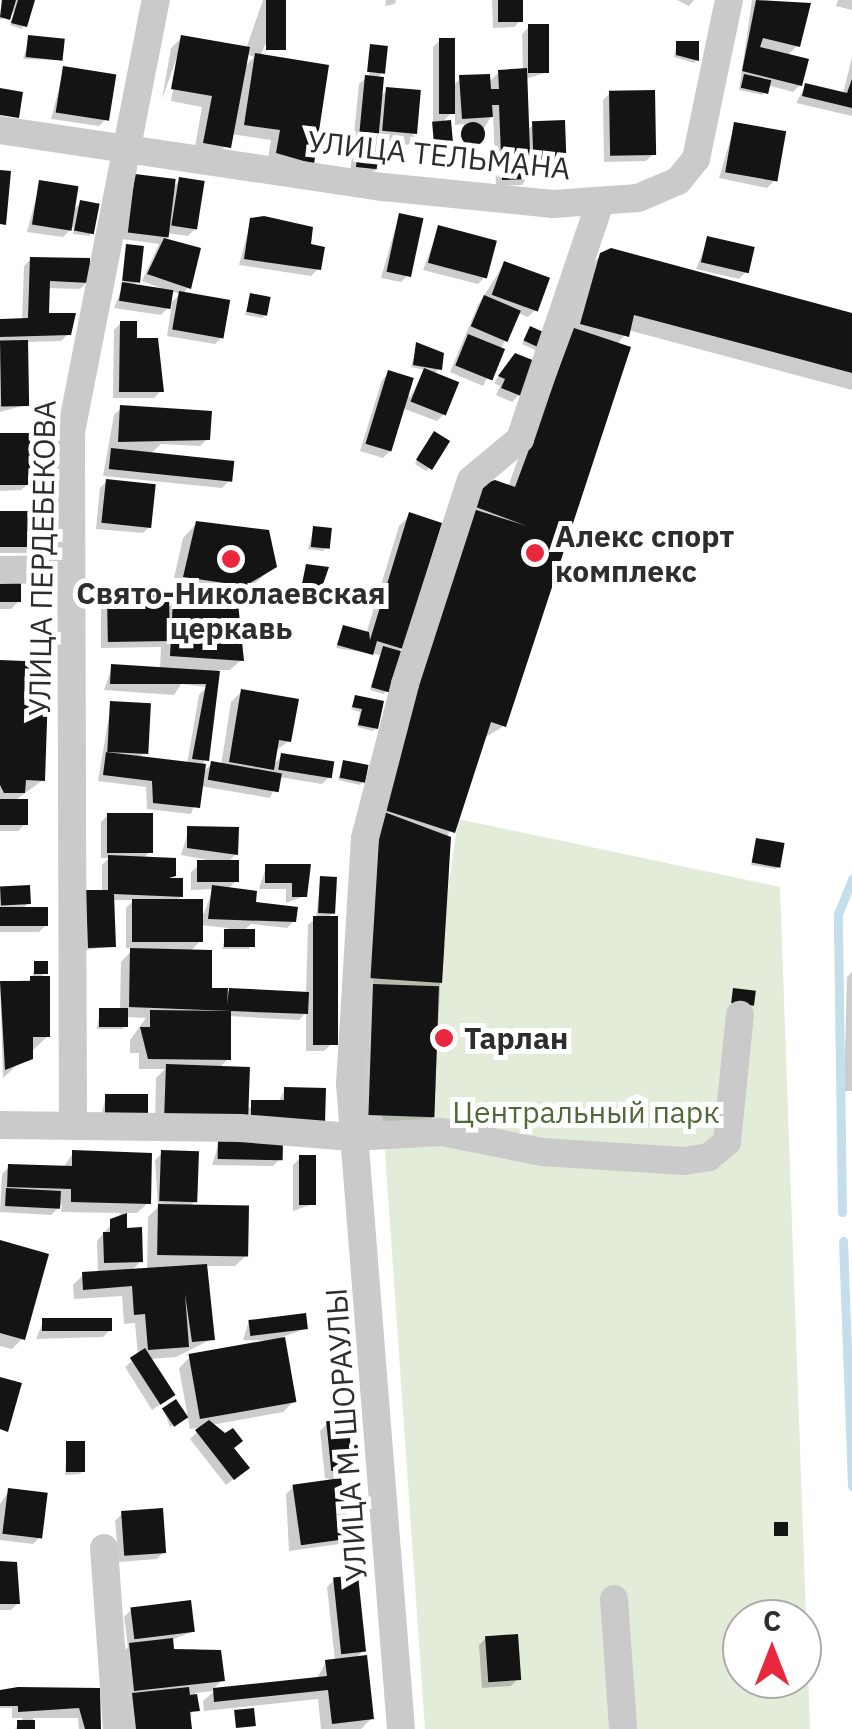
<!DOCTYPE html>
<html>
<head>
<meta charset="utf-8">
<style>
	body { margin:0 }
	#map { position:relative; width:852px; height:1729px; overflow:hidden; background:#fff; font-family:"IBM Plex Sans",sans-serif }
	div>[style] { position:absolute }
	.green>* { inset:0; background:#e3ebd9 }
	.shadow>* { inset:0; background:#0003 }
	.stream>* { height:9px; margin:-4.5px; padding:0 4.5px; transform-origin:4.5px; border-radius:4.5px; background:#c4deec }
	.building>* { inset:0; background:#141414; transform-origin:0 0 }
	.round { border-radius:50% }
	.minor>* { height:28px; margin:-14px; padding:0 14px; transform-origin:14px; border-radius:14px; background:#cacaca }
	.dots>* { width:28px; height:28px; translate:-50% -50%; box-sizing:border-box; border:5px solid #fff; border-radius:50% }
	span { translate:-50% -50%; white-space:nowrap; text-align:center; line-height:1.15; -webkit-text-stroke:10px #fff; paint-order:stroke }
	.street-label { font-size:30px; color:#2d2d2d }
	.poi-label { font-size:30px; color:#2d2d2d; font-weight:700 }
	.left { translate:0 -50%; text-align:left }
	.park-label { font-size:30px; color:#516939 }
	.north { position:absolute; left:722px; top:1599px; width:100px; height:100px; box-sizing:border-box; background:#fff; border:2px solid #ababab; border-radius:50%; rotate:0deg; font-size:28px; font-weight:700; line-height:40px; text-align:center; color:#2d2d2d }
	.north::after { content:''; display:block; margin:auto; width:35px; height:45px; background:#ea283d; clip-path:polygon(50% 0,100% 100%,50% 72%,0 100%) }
</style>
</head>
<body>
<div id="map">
	<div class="green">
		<div style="clip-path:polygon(evenodd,458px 819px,780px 887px,810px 1729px,425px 1729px,373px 979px,436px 975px,458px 819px,742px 1619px,802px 1619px,802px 1679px,742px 1679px,742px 1619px)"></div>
	</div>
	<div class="shadow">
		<div style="clip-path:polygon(2px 0,32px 0,22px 29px,10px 25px,14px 12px,0 20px)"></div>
		<div style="clip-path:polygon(evenodd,263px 0,284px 0,260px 57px,312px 163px,267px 164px,271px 140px,231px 134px,218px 158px,194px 153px,202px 107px,171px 101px,181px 46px,162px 99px,171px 48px,182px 37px,246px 49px,263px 0,246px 54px,254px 57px,243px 68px,246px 54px)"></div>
		<div style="clip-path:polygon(386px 0,396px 0,395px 4px,385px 6px)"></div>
		<div style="clip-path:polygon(492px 0,521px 0,521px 20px,514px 27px,493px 28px)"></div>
		<div style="clip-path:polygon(677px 0,694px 0,689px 6px)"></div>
		<div style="clip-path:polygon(752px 0,808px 4px,798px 45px,787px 56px,800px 85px,793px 92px,767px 85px,763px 95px,739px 90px)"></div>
		<div style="clip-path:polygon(838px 0,852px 0,852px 10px,836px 6px)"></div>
		<div style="clip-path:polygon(529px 27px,548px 72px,525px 79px,527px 131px,534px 124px,564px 167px,557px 174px,529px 175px,522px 185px,496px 186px,493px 113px,475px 144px,460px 137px,464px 124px,455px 125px,455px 110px,441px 123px,452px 163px,433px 167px,433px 47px,440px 40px,452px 87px,461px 78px,488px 83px,499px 72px,523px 71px,522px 34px)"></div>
		<div style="clip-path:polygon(29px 38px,60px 60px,23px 59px)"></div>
		<div style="clip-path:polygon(677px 43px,697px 60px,694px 63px,674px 57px)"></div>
		<div style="clip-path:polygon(371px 47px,382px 73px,377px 78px,380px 97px,387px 90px,415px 138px,408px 145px,376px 138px,374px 162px,388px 164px,366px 175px,350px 174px,359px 84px,369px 75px)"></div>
		<div style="clip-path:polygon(852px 57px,852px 116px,796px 103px,806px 85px,843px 94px)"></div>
		<div style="clip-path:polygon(64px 69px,106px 119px,99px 126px,51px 119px)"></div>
		<div style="clip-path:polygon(610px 93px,653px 154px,646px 161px,604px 162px,603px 100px)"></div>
		<div style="clip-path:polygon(735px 124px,774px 181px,767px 188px,719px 178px)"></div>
		<div style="clip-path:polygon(326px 133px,339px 153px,337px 156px,320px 153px)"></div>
		<div style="clip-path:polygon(evenodd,136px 177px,173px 187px,180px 180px,195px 229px,188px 236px,167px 233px,166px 241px,188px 288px,182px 294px,222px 337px,215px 344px,167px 336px,172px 303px,161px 315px,114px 308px,124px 283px,127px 247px,137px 282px,132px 286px,161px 288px,142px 281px,159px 244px,122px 239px,129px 184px,136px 177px,170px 291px,180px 294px,168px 306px,170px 291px)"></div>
		<div style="clip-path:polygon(40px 183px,73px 210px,81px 203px,90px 236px,73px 234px,74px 226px,63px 237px,27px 232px)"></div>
		<div style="clip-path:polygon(399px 215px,408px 275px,401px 282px,381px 278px)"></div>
		<div style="clip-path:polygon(251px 221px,308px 246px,318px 269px,311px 276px,239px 265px)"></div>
		<div style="clip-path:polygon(439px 228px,485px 277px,478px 284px,423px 270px)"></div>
		<div style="clip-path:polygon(708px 239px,746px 272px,739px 279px,696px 269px)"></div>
		<div style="clip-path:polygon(601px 255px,852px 316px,852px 390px,628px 330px,617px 345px,504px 726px,484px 738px,447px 838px,434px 1116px,423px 1126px,360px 1125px,365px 826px,466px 502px,508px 487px,586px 270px)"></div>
		<div style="clip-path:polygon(31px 259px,87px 282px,80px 289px,47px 288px,46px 315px,68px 334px,61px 341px,26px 342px,26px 405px,0 412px,0 321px,22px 321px,24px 266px)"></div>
		<div style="clip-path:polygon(504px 264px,535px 310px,528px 317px,518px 313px,483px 386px,450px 372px,478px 305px)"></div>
		<div style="clip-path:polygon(251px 296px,265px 315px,262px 318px,245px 315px)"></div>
		<div style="clip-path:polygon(121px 323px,161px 391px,154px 398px,113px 398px,114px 330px)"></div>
		<div style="clip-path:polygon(528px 331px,538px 347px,535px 350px,522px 344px)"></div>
		<div style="clip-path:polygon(417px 345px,440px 368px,434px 374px,444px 414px,437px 421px,402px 408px,390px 451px,383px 458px,360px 451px,382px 380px,389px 373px,410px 397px,425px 370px,411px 367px)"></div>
		<div style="clip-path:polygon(508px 363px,519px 395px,512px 402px,496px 395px,500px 386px,494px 383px)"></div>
		<div style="clip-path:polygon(121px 408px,207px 439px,200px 446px,161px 444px,150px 454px,229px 481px,222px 488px,103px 476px,114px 415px)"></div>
		<div style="clip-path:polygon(0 436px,28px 484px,21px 490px,0 491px)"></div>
		<div style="clip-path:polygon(431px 437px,429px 468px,426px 471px,415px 464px)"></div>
		<div style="clip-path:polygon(107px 481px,150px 526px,143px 533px,96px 529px,100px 488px)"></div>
		<div style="clip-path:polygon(0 514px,42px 546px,35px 553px,0 553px)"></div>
		<div style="clip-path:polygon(410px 515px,401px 648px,384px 694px,370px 690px,380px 655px,336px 648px,344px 627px,366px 634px,399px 526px)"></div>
		<div style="clip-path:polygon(197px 523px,267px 532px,275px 566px,240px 596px,171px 591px,183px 538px)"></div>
		<div style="clip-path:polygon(314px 528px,326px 548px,323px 551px,308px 549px)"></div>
		<div style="clip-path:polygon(307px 566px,318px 591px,315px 594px,300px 592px)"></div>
		<div style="clip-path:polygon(0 582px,18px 602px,11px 609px,0 609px)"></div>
		<div style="clip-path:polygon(108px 596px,167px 609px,174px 601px,241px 660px,230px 670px,218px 670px,202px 774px,211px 764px,221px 766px,231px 702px,242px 691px,289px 741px,275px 751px,272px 766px,282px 756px,329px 777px,322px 784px,279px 777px,270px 798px,200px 786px,191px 814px,147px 809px,146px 787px,98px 781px,111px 704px,144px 753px,138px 759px,187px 764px,199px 695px,207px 687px,181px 684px,174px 695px,104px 690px,112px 667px,160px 670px,161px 647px,101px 648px,101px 603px)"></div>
		<div style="clip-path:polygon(0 663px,43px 780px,13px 802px,25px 824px,18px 831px,0 831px)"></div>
		<div style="clip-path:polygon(356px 697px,376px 728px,373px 731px,357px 727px,360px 712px,351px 709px)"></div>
		<div style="clip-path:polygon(344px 762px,363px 782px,360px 785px,338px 780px)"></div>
		<div style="clip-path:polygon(108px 815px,151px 851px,142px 859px,173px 861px,169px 881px,181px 896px,176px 902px,204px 913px,213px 889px,191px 890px,191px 872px,199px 865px,224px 863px,181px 855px,189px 829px,236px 854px,227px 863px,236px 881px,227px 890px,294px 921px,287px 928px,251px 924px,243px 931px,250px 949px,222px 949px,228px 928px,200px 925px,200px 941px,190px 952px,209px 991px,306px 994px,308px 925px,316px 918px,320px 883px,333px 913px,328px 918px,331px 1044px,324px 1051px,306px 1051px,306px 1012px,299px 1020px,229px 1016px,228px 1059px,219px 1068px,246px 1108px,278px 1103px,285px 1089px,323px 1090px,249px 1117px,155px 1124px,156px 1078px,165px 1069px,139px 1069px,139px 1053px,130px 1053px,130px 1040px,146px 1018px,126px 1017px,123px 1029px,97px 1029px,100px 1010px,120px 1010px,121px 962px,134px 948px,126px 948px,126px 908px,134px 900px,112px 900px,113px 946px,86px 950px,80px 899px,102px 892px,102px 865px,109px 858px,101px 858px,101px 822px)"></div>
		<div style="clip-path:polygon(757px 841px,779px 866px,776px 869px,751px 865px)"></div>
		<div style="clip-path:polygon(266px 867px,308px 867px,305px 896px,286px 903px,286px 889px,259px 889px)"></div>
		<div style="clip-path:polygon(0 888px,28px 903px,21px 911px,46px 925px,39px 932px,0 932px)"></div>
		<div style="clip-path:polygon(35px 964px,46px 972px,39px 979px,48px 1036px,3px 1078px,0 982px,32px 980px)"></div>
		<div style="clip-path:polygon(852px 972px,852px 1091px,844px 1091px,847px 977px)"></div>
		<div style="clip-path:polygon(106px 1096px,145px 1097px,99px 1124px)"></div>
		<div style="clip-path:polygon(219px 1142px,280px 1159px,273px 1166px,212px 1165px)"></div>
		<div style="clip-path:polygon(73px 1153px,148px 1203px,137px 1213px,124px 1213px,125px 1230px,141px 1261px,131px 1271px,147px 1270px,148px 1217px,158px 1207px,155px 1160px,162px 1153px,196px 1200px,189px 1207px,246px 1256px,235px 1266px,205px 1266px,212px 1339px,176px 1357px,149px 1359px,165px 1401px,152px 1410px,125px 1367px,138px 1356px,135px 1323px,124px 1324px,122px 1296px,74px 1299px,73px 1285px,84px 1274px,98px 1273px,97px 1241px,121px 1213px,61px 1212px,62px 1204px,51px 1215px,0 1212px,2px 1174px,9px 1167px,63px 1168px)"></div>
		<div style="clip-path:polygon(300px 1158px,313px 1204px,293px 1211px,293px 1165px)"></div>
		<div style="clip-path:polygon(0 1243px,22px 1339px,12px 1349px,0 1346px)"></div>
		<div style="clip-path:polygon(249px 1320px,305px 1329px,282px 1337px,294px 1401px,283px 1412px,211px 1425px,232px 1448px,240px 1474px,226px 1485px,190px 1439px,202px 1427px,190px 1429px,179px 1368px,190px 1357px,277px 1341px,243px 1340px)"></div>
		<div style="clip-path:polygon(43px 1322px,110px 1330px,103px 1337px,36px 1339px)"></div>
		<div style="clip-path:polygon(164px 1410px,182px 1419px,170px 1427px)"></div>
		<div style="clip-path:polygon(327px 1424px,351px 1468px,338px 1476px,347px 1537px,340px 1544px,289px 1551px,286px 1494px,293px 1487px,338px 1481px,325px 1478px,320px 1431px)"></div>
		<div style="clip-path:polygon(67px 1444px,83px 1471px,80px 1474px,65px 1475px)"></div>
		<div style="clip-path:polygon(9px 1491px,40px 1537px,33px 1544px,0 1540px,0 1504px)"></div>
		<div style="clip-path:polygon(122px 1514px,164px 1552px,157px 1559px,119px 1562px,115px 1521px)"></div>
		<div style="clip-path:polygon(0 1563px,18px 1603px,11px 1610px,0 1610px)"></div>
		<div style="clip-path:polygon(334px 1580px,363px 1651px,355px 1659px,371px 1719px,361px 1729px,321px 1729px,318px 1699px,204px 1711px,203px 1701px,214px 1691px,195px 1693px,189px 1729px,129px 1729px,119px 1656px,128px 1647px,124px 1617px,131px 1610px,192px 1632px,171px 1640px,172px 1652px,194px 1649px,222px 1680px,212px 1690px,316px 1680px,326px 1662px,335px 1661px,327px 1587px)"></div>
		<div style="clip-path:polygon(486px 1638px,518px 1679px,511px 1686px,482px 1688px,479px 1645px)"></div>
		<div style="clip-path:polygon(98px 1691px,99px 1729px,79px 1729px,78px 1718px,33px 1718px,33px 1729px,15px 1729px,23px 1718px,12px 1718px,12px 1708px,0 1708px,0 1693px)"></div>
	</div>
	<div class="stream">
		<div style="left:842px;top:1212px;width:298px;rotate:-90.8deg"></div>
		<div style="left:838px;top:914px;width:38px;rotate:-68deg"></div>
		<div style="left:843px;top:1241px;width:245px;rotate:87.9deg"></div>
	</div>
	<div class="building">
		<div style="clip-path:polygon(2px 0,16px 0,10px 20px,0 17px)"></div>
		<div style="clip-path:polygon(18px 0,35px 0,27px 27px,11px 23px)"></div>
		<div style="left:266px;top:0;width:20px;height:50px"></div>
		<div style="left:498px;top:0;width:25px;height:22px"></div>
		<div style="clip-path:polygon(756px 0,811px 3px,800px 47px,763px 38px,760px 47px,809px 59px,802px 86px,742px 71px)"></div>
		<div style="left:528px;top:24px;width:21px;height:49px"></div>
		<div style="left:28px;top:35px;width:37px;height:22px;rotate:6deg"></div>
		<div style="clip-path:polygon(181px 35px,250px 47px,231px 148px,203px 143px,212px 96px,171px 89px)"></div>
		<div style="left:439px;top:38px;width:16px;height:76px"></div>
		<div style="clip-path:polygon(676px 41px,699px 41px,699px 61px,676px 55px)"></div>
		<div style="left:370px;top:44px;width:18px;height:28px;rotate:6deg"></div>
		<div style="clip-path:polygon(255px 53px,329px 65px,314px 164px,276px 153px,280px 130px,244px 125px)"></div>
		<div style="left:63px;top:66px;width:54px;height:47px;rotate:9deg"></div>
		<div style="clip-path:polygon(527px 68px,531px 179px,502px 180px,499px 105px,492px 105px,493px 117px,462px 119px,459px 75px,490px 74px,491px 89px,499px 89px,498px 70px)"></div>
		<div style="left:744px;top:74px;width:28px;height:14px;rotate:13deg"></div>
		<div style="clip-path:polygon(365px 75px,384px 77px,377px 154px,391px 155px,390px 166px,375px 169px,356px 167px)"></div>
		<div style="clip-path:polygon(852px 79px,852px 108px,802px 96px,805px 83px,847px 93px)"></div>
		<div style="left:386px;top:87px;width:35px;height:44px;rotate:5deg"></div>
		<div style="clip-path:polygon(0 88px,23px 92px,19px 118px,0 115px)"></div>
		<div style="left:655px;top:90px;width:65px;height:46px;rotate:89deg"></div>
		<div style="left:451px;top:120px;width:44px;height:19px;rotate:85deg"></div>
		<div style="left:565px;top:120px;width:48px;height:33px;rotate:88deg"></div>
		<div class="round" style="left:461px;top:122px;width:24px;height:24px"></div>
		<div style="left:734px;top:122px;width:53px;height:51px;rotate:10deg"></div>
		<div style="left:325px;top:131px;width:21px;height:20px;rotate:8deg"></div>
		<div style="clip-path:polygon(0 170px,11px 171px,6px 225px,0 224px)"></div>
		<div style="left:135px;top:174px;width:41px;height:59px;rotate:7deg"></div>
		<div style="left:179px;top:177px;width:26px;height:49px;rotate:9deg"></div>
		<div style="left:39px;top:180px;width:40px;height:45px;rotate:9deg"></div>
		<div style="left:80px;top:200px;width:20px;height:31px;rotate:11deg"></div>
		<div style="left:399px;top:213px;width:25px;height:60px;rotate:12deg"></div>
		<div style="clip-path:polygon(264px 216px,313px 227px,311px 244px,325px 247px,321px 270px,244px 259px,250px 218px)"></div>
		<div style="left:438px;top:225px;width:61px;height:39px;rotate:15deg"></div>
		<div style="left:707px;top:236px;width:49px;height:27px;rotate:13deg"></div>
		<div style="clip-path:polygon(164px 238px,201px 248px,191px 289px,147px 274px)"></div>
		<div style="left:126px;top:244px;width:18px;height:37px;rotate:6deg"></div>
		<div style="clip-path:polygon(611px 248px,852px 313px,852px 373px,634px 315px,629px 337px,580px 324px,600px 253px)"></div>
		<div style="clip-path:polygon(30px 257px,90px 258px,90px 283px,50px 281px,49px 313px,76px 313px,71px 335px,0 337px,0 319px,28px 318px)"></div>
		<div style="left:504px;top:261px;width:49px;height:36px;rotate:20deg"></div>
		<div style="left:122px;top:282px;width:52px;height:19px;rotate:9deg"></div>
		<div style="left:179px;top:291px;width:52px;height:39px;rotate:10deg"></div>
		<div style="left:250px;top:293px;width:21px;height:19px;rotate:11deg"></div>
		<div style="left:484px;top:295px;width:40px;height:34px;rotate:23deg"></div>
		<div style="clip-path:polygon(120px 321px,137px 321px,137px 338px,158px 338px,164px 392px,119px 392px)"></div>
		<div style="left:530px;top:326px;width:17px;height:16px;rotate:24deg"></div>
		<div style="clip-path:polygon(574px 328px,631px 347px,506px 727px,491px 722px,455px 833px,378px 808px,470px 508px,527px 526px,473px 506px,480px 485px,495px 480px,515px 487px)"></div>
		<div style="left:468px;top:334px;width:40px;height:34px;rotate:22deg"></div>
		<div style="left:28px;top:340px;width:66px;height:28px;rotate:89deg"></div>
		<div style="clip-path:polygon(416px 342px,444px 353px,442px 370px,413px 365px)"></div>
		<div style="clip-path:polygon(515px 353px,535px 361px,521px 396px,501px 388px,505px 379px,498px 376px)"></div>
		<div style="left:424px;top:368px;width:38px;height:36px;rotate:22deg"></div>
		<div style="left:388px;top:370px;width:27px;height:77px;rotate:17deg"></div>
		<div style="clip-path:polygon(120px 405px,212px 411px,210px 440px,118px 442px)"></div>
		<div style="left:434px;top:431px;width:19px;height:34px;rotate:32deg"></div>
		<div style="left:0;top:433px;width:30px;height:52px"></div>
		<div style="left:111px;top:448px;width:124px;height:21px;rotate:6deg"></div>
		<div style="left:106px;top:479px;width:50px;height:44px;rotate:6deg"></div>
		<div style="left:0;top:511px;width:44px;height:36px"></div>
		<div style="clip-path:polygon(409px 512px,442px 523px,403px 649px,377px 641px,373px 655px,337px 645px,343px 625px,369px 632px,370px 640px)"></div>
		<div style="clip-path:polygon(196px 521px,269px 530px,277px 567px,245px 586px,183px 577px)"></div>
		<div style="left:313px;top:526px;width:19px;height:21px;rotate:6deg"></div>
		<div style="clip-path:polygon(306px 564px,329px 567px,320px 593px,301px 589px)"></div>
		<div style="left:0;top:580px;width:21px;height:22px"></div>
		<div style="left:169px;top:593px;width:48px;height:62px;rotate:89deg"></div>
		<div style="clip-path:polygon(173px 599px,238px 603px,244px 661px,170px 656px)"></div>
		<div style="left:383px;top:646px;width:19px;height:43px;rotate:16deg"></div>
		<div style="clip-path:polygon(0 660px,49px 662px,45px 781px,26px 780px,25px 793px,4px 793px,0 785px)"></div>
		<div style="clip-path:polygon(111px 664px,220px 671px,209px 761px,192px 759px,206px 684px,110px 684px)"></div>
		<div style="clip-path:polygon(241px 689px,299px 699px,291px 742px,279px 740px,274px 770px,229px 762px)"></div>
		<div style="clip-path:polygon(355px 695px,384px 701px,378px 729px,358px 725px,362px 709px,352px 707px)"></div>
		<div style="left:110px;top:701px;width:41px;height:51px;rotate:3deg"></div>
		<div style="clip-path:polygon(106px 752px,206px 764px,200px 808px,153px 803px,152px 781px,103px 775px)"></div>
		<div style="left:281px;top:753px;width:54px;height:17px;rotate:9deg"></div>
		<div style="left:343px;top:760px;width:26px;height:18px;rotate:11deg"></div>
		<div style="left:211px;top:761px;width:72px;height:19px;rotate:10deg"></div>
		<div style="left:0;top:799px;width:28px;height:26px"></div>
		<div style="clip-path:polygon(379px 810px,451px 837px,442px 983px,368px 978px)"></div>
		<div style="left:107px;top:813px;width:46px;height:40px"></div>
		<div style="clip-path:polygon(187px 826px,239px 827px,238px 855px,187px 848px)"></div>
		<div style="left:756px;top:838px;width:29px;height:25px;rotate:10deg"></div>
		<div style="clip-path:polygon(108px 855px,176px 858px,176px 876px,169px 878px,183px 878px,183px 897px,114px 894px,116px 947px,88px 948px,86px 890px,108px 890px)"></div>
		<div style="left:239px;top:860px;width:22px;height:42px;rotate:90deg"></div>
		<div style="clip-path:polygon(265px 864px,311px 864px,307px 897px,292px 897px,292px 883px,265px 883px)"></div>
		<div style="left:320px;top:876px;width:17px;height:37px;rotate:3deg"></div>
		<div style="left:30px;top:885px;width:19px;height:30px;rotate:87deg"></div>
		<div style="clip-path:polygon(212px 885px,257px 891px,256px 902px,298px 907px,296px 922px,208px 919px)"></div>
		<div style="left:132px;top:899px;width:71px;height:43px"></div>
		<div style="left:0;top:907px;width:48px;height:19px"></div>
		<div style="left:313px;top:916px;width:25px;height:129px"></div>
		<div style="left:224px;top:929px;width:31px;height:18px"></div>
		<div style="clip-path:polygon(130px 948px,212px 950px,212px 988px,228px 988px,227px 1005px,229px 988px,309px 992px,308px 1014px,129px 1007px)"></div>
		<div style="left:34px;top:961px;width:14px;height:13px"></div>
		<div style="clip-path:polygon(30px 976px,50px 976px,50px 1037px,33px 1037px,33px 1059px,5px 1070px,0 981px,30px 981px)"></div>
		<div style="left:373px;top:984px;width:66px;height:131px;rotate:2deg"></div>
		<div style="left:733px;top:988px;width:23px;height:15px;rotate:7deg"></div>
		<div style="left:99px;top:1008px;width:29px;height:19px"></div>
		<div style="clip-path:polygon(150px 1010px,231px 1011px,231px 1060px,148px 1059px,140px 1027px,150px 1027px)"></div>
		<div style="left:166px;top:1064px;width:84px;height:50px;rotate:2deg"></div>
		<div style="clip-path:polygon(284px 1087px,326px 1088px,325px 1123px,251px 1119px,251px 1100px,284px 1100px)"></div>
		<div style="left:105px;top:1094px;width:43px;height:24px"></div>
		<div style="left:218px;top:1139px;width:65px;height:20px;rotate:1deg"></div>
		<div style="clip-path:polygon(72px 1150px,152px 1153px,151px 1204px,71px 1202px,71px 1189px,7px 1187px,8px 1164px,72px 1166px)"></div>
		<div style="left:161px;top:1150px;width:38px;height:51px;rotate:2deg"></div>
		<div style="left:299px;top:1155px;width:17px;height:50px"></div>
		<div style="left:6px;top:1188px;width:55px;height:18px;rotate:3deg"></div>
		<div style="left:158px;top:1204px;width:91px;height:51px;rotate:1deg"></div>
		<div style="clip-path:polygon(127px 1213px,127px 1228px,142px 1227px,143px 1262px,104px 1263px,103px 1232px,110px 1232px,110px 1219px)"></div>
		<div style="clip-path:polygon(0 1240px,49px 1254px,25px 1340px,0 1333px)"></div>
		<div style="clip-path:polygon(207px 1264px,215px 1340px,192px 1342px,185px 1294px,189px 1347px,148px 1350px,145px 1314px,134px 1315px,132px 1286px,83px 1290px,82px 1272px)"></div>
		<div style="left:306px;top:1313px;width:16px;height:58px;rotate:83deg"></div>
		<div style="left:112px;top:1318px;width:13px;height:70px;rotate:90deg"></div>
		<div style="left:285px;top:1337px;width:66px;height:98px;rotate:80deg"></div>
		<div style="left:145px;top:1348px;width:56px;height:18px;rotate:57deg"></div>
		<div style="clip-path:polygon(0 1377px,22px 1383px,8px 1432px,0 1429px)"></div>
		<div style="left:176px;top:1399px;width:22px;height:17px;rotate:56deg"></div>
		<div style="left:348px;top:1419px;width:50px;height:22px;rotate:84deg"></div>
		<div style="clip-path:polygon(209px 1420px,225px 1433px,233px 1428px,243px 1441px,234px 1448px,250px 1468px,234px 1480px,195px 1430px)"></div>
		<div style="left:85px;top:1441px;width:31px;height:19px;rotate:90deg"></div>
		<div style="left:341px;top:1478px;width:61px;height:49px;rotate:82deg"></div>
		<div style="left:8px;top:1488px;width:40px;height:46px;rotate:7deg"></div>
		<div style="left:163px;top:1508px;width:45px;height:42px;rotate:86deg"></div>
		<div style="left:774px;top:1522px;width:14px;height:14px"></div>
		<div style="clip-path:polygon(0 1561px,17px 1562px,20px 1604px,0 1604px)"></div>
		<div style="left:358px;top:1575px;width:77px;height:25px;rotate:84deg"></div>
		<div style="left:191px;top:1600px;width:32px;height:61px;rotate:83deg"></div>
		<div style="left:518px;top:1634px;width:46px;height:33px;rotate:86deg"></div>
		<div style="clip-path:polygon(173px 1638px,174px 1649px,221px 1650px,225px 1681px,134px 1691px,129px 1643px)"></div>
		<div style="clip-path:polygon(367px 1655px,374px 1719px,332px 1724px,328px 1690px,214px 1702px,213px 1688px,327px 1676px,325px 1660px)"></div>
		<div style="clip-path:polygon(18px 1687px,100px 1688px,101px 1729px,85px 1729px,79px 1708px,18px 1712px,18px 1706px,0 1706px,0 1690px)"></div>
		<div style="clip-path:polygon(189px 1687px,190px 1695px,197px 1694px,200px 1711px,190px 1712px,192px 1729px,136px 1729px,132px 1693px)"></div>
		<div style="left:254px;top:1708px;width:18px;height:20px;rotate:84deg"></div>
		<div style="left:17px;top:1720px;width:18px;height:9px"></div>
	</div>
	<div class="minor">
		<div style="left:0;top:130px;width:387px;rotate:8.5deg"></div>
		<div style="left:383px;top:187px;width:171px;rotate:5.7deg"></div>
		<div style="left:553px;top:204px;width:85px;rotate:-4deg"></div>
		<div style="left:638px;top:198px;width:43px;rotate:-23deg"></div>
		<div style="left:678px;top:181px;width:28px;rotate:-51deg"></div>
		<div style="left:696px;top:159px;width:162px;rotate:-78.3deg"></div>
		<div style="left:0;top:570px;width:70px;rotate:-0.8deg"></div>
		<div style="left:0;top:1125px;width:240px;rotate:0.7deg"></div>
		<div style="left:240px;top:1128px;width:112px;rotate:4.6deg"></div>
		<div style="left:352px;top:1137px;width:90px;rotate:-3.2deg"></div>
		<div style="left:442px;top:1132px;width:102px;rotate:11.3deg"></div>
		<div style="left:542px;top:1152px;width:142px;rotate:3.6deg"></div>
		<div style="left:684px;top:1161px;width:25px;rotate:-9deg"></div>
		<div style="left:709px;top:1157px;width:23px;rotate:-40deg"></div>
		<div style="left:727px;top:1142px;width:128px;rotate:-84.2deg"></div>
		<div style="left:73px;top:1126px;width:694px;rotate:-90.17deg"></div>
		<div style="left:71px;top:432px;width:440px;rotate:-78.9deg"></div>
		<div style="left:104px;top:1548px;width:181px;rotate:85.9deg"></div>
		<div style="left:614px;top:1599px;width:130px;rotate:86deg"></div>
		<div style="left:401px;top:1729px;width:647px;rotate:-94.52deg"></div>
		<div style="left:350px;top:1084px;width:246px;rotate:-86.5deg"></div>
		<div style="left:365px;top:838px;width:159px;rotate:-75.4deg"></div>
		<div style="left:405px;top:684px;width:214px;rotate:-72.1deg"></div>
		<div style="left:471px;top:480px;width:64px;rotate:-39.9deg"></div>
		<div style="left:520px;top:439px;width:249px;rotate:-71.3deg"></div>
	</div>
	<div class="dots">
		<div style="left:535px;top:553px;background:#ea283d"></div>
		<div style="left:231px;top:559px;background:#ea283d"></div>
		<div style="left:444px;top:1038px;background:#ea283d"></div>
	</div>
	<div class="street-label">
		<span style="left:439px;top:155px;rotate:6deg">УЛИЦА ТЕЛЬМАНА</span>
		<span style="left:42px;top:558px;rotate:-89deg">УЛИЦА ПЕРДЕБЕКОВА</span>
		<span style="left:346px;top:1435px;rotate:-94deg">УЛИЦА М. ШОРАУЛЫ</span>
	</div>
	<div class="poi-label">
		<span class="left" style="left:555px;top:553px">Алекс спорт<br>комплекс</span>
		<span style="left:231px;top:610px">Свято-Николаевская<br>церкавь</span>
		<span class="left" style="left:464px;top:1038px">Тарлан</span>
	</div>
	<div class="park-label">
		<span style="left:586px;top:1112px">Центральный парк</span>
	</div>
	<div class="north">С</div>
</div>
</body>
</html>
